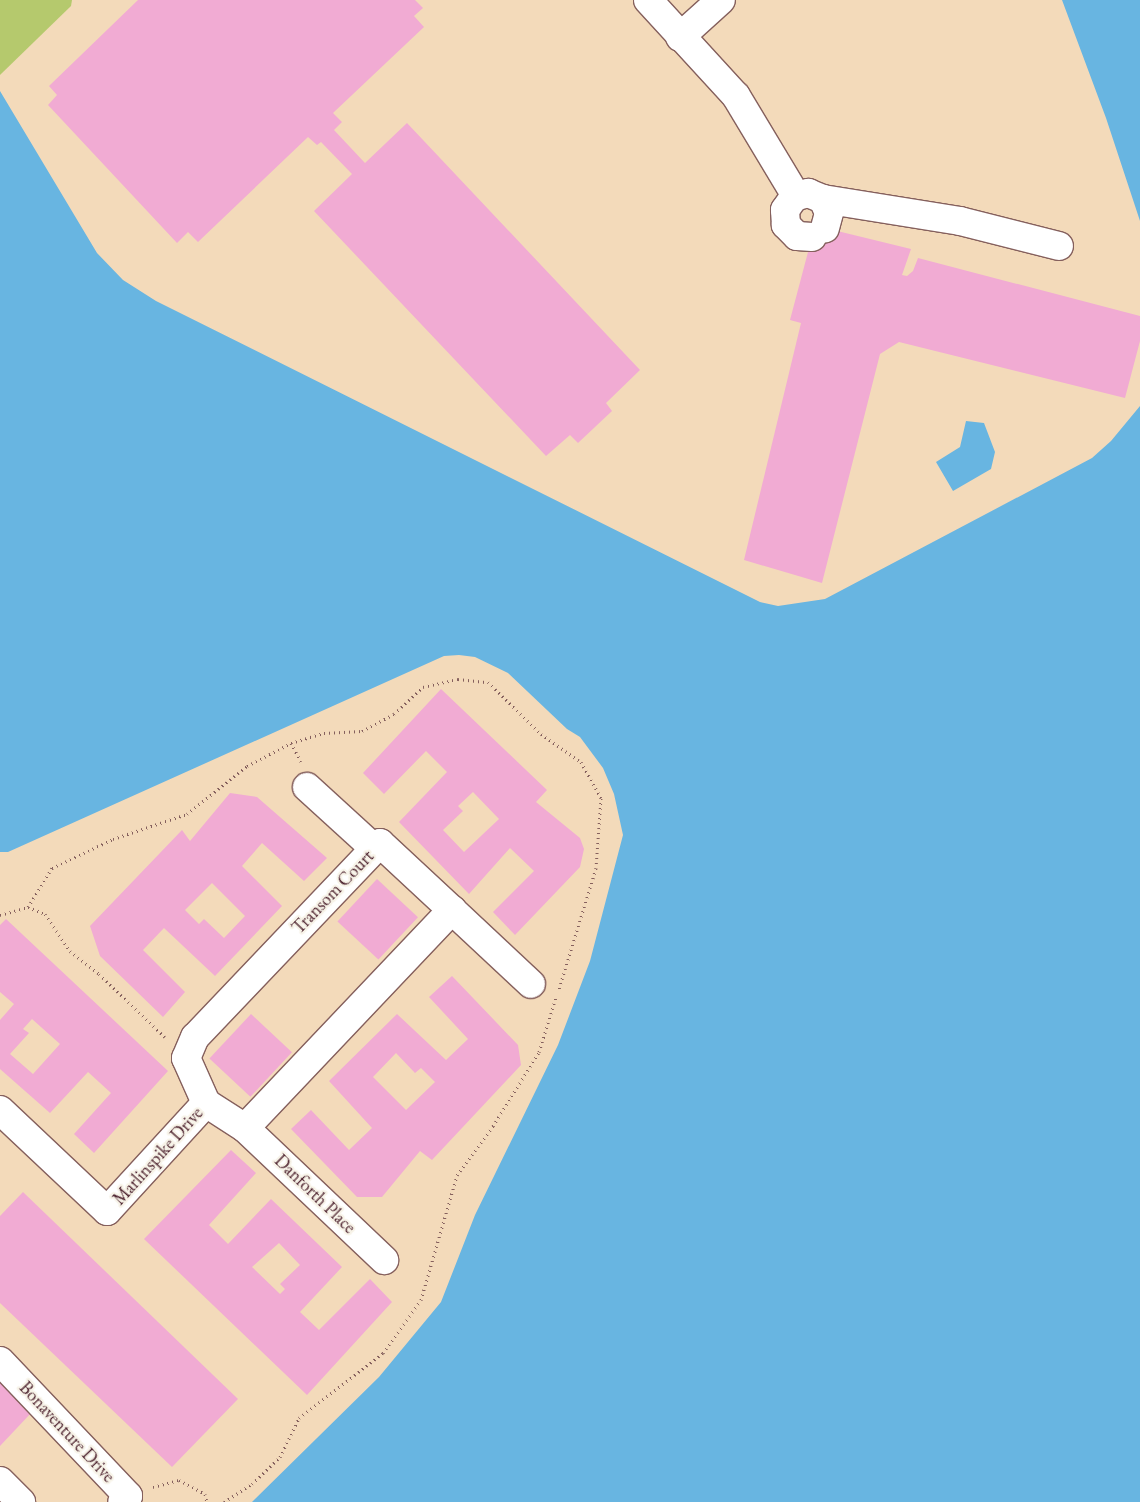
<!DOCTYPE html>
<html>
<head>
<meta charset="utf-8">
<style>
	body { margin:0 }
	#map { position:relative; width:1140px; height:1502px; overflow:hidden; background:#f3daba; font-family:"EB Garamond",serif }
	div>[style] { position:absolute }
	.green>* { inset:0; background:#b5c96d }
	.water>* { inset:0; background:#68b5e1 }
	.building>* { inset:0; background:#f1abd3; transform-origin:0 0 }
	.path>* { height:3px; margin-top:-1.5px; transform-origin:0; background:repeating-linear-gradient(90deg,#85605d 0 1px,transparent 0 5px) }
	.roads { filter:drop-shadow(1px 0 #85605d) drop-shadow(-1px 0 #85605d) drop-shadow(0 1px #85605d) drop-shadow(0 -1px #85605d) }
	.minor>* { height:28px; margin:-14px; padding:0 14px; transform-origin:14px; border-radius:14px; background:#fff }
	span { translate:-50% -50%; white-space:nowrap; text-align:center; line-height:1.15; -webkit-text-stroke:4.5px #f7f3e8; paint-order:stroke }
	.street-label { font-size:18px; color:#4a1f2b }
</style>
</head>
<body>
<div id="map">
	<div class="green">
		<div style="clip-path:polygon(0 0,72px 0,71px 6px,0 75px)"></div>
	</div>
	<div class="water">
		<div style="clip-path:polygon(1062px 0,1140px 0,1140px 221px,1106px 118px)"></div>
		<div style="clip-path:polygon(0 91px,97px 253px,123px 280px,156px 301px,760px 602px,778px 606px,825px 599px,1092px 458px,1111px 441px,1140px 406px,1140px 1502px,252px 1502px,379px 1377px,441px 1302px,475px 1215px,558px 1045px,590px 961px,623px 835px,614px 794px,603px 768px,580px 737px,567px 729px,508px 673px,475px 657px,459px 655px,444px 656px,8px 852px,0 852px)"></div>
		<div style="clip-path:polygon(966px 421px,984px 423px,995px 452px,991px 469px,953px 491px,936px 462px,960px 447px)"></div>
	</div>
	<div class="building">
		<div style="clip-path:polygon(138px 0,415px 0,423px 8px,414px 16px,424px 27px,333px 113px,342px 122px,334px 130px,365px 163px,407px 123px,640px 370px,606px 403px,612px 411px,578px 443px,570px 435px,546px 456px,314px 211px,352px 174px,321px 142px,317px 145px,308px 137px,198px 242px,188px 232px,177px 243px,48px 105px,57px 95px,49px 86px)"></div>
		<div style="clip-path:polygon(825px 228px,911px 249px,902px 275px,907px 276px,913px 271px,918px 258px,1140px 316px,1140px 341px,1125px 398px,899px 342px,880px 354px,822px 583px,744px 560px,801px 323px,790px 320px,812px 237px)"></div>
		<div style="clip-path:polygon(evenodd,441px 689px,547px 790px,536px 802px,580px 838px,584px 849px,580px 867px,515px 935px,493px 912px,534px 871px,510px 848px,469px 894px,399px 822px,447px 772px,426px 751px,384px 794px,363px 773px,441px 689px,473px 792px,499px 819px,464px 852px,443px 830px,463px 811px,458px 806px,473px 792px)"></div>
		<div style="clip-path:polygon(evenodd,230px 793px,257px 797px,327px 858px,304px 881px,262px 843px,242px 866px,282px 906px,215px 976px,164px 928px,143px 950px,185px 992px,163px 1017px,100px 956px,90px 926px,182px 830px,190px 841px,230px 793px,212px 883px,245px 916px,224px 938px,204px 919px,199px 924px,185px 910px,212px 883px)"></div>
		<div style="left:377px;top:879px;width:56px;height:58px;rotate:43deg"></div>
		<div style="clip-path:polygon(evenodd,6px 919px,168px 1071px,94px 1153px,74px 1134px,111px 1093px,88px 1072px,50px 1113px,0 1069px,0 1020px,14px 1004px,0 992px,0 925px,6px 919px,32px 1019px,60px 1044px,33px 1074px,10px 1054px,29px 1033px,23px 1029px,32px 1019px)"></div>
		<div style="clip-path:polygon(evenodd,452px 976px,518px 1045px,521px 1065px,432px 1160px,420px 1151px,382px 1197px,357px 1197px,291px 1129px,311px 1110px,349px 1150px,372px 1128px,329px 1081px,397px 1014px,446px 1060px,468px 1039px,429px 997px,452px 976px,396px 1053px,415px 1073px,421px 1068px,435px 1082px,406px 1110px,373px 1077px,396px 1053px)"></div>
		<div style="left:251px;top:1014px;width:56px;height:61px;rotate:43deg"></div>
		<div style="clip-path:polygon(evenodd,231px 1150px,256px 1173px,209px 1225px,228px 1244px,271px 1199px,342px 1267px,300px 1312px,319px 1330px,370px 1279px,392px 1302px,307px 1395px,144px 1239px,231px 1150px,279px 1243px,300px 1265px,280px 1284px,285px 1289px,280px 1294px,252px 1267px,279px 1243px)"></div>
		<div style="clip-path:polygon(23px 1192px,238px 1399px,172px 1467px,0 1303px,0 1216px)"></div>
		<div style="clip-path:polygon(0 1382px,32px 1412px,0 1446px)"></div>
	</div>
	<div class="path">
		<div style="left:291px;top:743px;width:21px;rotate:62deg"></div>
		<div style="left:28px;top:907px;width:18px;rotate:22deg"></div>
		<div style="left:45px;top:914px;width:45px;rotate:56deg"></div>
		<div style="left:70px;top:951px;width:37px;rotate:38deg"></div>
		<div style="left:99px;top:974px;width:91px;rotate:43.7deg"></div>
		<div style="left:0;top:915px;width:29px;rotate:-16deg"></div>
		<div style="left:28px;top:907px;width:46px;rotate:-58.4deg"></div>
		<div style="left:52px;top:868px;width:68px;rotate:-25.4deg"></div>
		<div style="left:113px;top:839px;width:78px;rotate:-18.7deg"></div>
		<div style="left:187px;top:814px;width:77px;rotate:-38.7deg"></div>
		<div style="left:247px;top:766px;width:50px;rotate:-27.6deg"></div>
		<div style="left:291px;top:743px;width:34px;rotate:-17deg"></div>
		<div style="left:324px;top:733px;width:38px;rotate:-3deg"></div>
		<div style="left:362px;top:731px;width:36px;rotate:-28deg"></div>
		<div style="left:394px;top:714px;width:40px;rotate:-43deg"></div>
		<div style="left:423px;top:687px;width:36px;rotate:-13deg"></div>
		<div style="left:458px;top:679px;width:30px;rotate:6deg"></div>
		<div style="left:488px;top:682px;width:74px;rotate:44.5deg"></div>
		<div style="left:541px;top:734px;width:49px;rotate:35deg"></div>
		<div style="left:581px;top:762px;width:41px;rotate:60.9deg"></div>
		<div style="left:601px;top:798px;width:70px;rotate:94.1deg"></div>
		<div style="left:596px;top:868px;width:127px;rotate:107deg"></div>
		<div style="left:153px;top:1487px;width:27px;rotate:-15deg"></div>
		<div style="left:179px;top:1480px;width:30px;rotate:28deg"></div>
		<div style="left:205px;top:1494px;width:8px;rotate:76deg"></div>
		<div style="left:224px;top:1502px;width:33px;rotate:-33deg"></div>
		<div style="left:252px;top:1484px;width:39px;rotate:-44deg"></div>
		<div style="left:280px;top:1457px;width:43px;rotate:-64deg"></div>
		<div style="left:299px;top:1418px;width:106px;rotate:-37.7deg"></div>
		<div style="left:383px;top:1353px;width:65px;rotate:-54.4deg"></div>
		<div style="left:421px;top:1300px;width:130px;rotate:-73.9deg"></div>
		<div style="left:457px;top:1175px;width:61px;rotate:-53.7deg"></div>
		<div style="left:493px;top:1126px;width:87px;rotate:-58.1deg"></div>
		<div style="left:539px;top:1052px;width:58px;rotate:-72.8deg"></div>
	</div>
	<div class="roads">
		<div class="minor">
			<div style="left:648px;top:0;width:130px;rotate:47.5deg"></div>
			<div style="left:736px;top:96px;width:117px;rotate:59deg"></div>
			<div style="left:680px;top:37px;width:55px;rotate:-42.1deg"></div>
			<div style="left:823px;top:199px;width:139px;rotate:9.1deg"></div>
			<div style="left:960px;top:221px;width:102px;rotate:14.2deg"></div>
			<div style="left:812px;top:237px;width:15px;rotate:-176deg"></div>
			<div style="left:797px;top:236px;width:16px;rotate:-135deg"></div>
			<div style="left:786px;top:225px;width:15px;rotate:-94deg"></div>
			<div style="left:785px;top:210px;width:16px;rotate:-55deg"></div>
			<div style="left:794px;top:197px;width:15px;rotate:-16deg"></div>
			<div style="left:808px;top:193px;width:16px;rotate:22deg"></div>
			<div style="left:823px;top:199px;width:15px;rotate:67deg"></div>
			<div style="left:829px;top:213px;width:16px;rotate:105deg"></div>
			<div style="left:307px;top:787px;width:92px;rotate:42.4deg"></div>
			<div style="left:452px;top:910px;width:108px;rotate:43.1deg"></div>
			<div style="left:0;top:1110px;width:147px;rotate:43.3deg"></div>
			<div style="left:107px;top:1211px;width:147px;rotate:-47.5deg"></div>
			<div style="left:245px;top:1128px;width:301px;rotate:-46.5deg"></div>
			<div style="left:452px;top:910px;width:98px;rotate:-137.1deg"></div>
			<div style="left:380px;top:843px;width:268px;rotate:133.6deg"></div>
			<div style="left:195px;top:1037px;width:23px;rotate:113deg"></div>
			<div style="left:186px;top:1058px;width:49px;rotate:66deg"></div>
			<div style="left:206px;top:1103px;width:46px;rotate:32.7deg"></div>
			<div style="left:245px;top:1128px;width:192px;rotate:43.5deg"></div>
			<div style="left:0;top:1361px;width:186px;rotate:46.5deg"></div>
			<div style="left:128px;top:1496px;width:8px;rotate:135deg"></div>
			<div style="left:0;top:1481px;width:30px;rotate:45deg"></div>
		</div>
	</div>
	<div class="street-label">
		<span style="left:333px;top:892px;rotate:-46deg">Transom Court</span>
		<span style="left:158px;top:1156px;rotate:-48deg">Marlinspike Drive</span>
		<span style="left:315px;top:1194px;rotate:44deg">Danforth Place</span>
		<span style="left:67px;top:1432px;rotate:47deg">Bonaventure Drive</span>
	</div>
</div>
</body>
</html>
